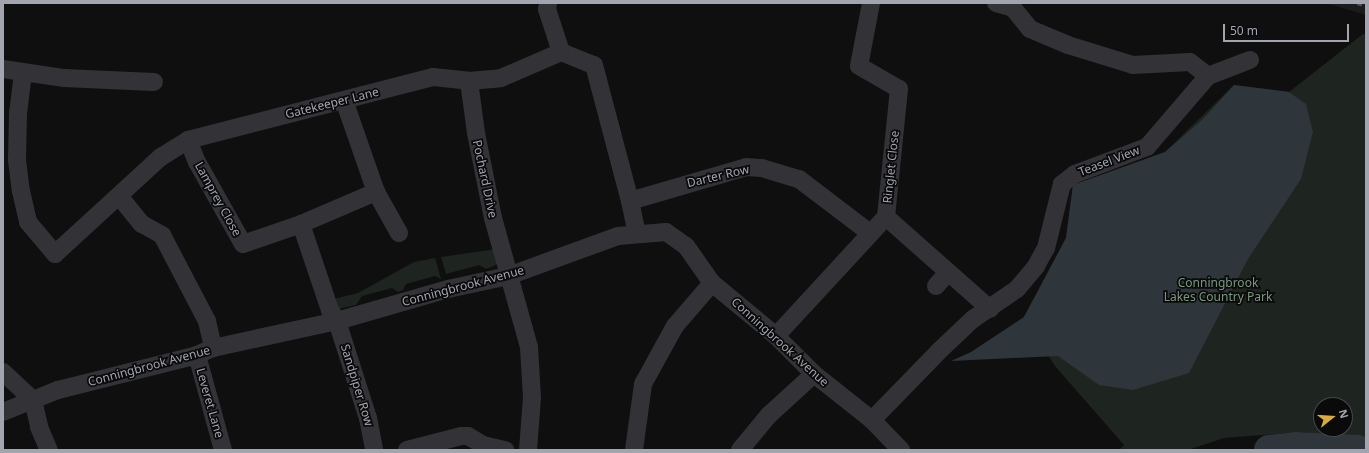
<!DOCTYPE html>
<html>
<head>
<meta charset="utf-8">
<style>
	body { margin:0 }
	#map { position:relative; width:1369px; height:453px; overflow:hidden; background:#0f0f10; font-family:"Noto Sans",sans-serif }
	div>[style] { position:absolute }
	.built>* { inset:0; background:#1b1b1d }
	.green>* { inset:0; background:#1e241f }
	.water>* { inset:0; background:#2e353b }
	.river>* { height:30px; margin:-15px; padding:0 15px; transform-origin:15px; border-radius:15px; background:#2e353b }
	.minor>* { height:18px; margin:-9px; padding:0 9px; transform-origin:9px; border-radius:9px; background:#333337 }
	.rail>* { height:3px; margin-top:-1.5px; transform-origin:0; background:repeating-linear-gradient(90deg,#4c4d51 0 5px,transparent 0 9px) }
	span { translate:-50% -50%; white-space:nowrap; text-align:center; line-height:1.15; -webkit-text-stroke:3.5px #0a0a0b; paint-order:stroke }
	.street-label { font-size:12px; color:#a2a5af }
	.park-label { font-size:12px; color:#7b987e }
	.frame { position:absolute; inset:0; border:4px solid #a2a5af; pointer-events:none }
	.north { position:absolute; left:1313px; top:397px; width:40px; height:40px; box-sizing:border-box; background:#0a0a0b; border:1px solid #47484d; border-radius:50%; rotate:73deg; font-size:11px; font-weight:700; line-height:16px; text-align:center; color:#a2a5af }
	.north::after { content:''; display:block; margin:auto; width:14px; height:18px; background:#daab3d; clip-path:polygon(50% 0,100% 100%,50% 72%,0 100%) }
	.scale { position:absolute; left:1223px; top:24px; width:126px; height:18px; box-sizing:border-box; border:2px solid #a2a5af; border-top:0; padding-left:5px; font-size:12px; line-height:14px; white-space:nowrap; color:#a2a5af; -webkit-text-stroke:3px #0a0a0b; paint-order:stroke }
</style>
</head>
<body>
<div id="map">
	<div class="built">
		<div style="clip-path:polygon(1326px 3px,1366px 3px,1366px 15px)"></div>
	</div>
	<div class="green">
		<div style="clip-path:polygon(evenodd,1363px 34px,1366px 35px,1366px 438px,1303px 432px,1224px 438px,1188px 450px,1119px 450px,1124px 445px,1055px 366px,1024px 317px,1066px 238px,1073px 185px,1165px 152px,1234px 85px,1289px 92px,1363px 34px,1321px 405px,1345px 405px,1345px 429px,1321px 429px,1321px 405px)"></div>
		<div style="clip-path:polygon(496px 249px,497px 264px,494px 266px,486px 269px,479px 265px,446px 274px,441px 257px)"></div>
		<div style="clip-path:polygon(435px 258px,441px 279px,435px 276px,406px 284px,403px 290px,398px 292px,392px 288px,362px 296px,356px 305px,342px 308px,339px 309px,334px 299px,358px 293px,414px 262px)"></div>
	</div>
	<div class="water">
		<div style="clip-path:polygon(1234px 85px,1289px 92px,1306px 104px,1313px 132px,1301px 179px,1248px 259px,1189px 373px,1133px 390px,1099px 385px,1058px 356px,951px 361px,971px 352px,1024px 317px,1066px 238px,1073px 185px,1165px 152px,1202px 120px)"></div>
	</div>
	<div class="river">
		<div style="left:1269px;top:450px;width:27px;rotate:-6deg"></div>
		<div style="left:1296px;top:447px;width:62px;rotate:2.8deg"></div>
	</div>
	<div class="minor">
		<div style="left:548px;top:3px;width:6px;rotate:99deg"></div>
		<div style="left:547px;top:9px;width:45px;rotate:72deg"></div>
		<div style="left:996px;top:3px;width:18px;rotate:16deg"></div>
		<div style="left:1013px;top:8px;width:27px;rotate:51deg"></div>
		<div style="left:1030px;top:29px;width:41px;rotate:22.8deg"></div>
		<div style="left:1068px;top:45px;width:68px;rotate:17.1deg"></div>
		<div style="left:1133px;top:65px;width:57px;rotate:-3deg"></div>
		<div style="left:1190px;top:62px;width:23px;rotate:38deg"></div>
		<div style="left:561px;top:52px;width:35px;rotate:22deg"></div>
		<div style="left:594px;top:65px;width:141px;rotate:75.2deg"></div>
		<div style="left:3px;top:69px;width:62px;rotate:8.4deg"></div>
		<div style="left:64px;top:78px;width:90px;rotate:2.5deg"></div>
		<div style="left:23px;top:73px;width:39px;rotate:97deg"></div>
		<div style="left:18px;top:112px;width:48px;rotate:91.2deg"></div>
		<div style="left:17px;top:160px;width:31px;rotate:83deg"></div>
		<div style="left:21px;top:191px;width:32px;rotate:77deg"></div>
		<div style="left:28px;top:222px;width:42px;rotate:49.8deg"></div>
		<div style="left:55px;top:254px;width:144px;rotate:-42.5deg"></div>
		<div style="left:161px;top:157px;width:32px;rotate:-32deg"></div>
		<div style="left:188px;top:140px;width:253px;rotate:-14.4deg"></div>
		<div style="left:433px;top:77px;width:36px;rotate:6deg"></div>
		<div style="left:469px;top:81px;width:32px;rotate:-5deg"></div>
		<div style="left:501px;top:78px;width:65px;rotate:-23.4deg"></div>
		<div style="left:469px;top:81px;width:52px;rotate:82.3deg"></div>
		<div style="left:476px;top:133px;width:87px;rotate:78.7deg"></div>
		<div style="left:493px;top:218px;width:134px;rotate:74.4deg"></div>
		<div style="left:529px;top:347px;width:50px;rotate:86.6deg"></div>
		<div style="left:532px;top:397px;width:53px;rotate:94.3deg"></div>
		<div style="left:188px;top:140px;width:24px;rotate:68deg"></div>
		<div style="left:197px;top:162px;width:94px;rotate:60.7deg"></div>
		<div style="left:243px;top:244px;width:61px;rotate:-19deg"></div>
		<div style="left:301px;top:224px;width:82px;rotate:-23.1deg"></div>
		<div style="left:376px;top:192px;width:97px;rotate:-109.2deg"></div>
		<div style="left:376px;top:192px;width:47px;rotate:60.7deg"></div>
		<div style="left:119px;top:196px;width:36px;rotate:51deg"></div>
		<div style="left:142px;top:224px;width:23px;rotate:29deg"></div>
		<div style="left:162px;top:235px;width:97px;rotate:62.4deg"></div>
		<div style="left:207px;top:321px;width:28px;rotate:77deg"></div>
		<div style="left:886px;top:217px;width:139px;rotate:41.5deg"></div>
		<div style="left:301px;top:224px;width:91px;rotate:71.4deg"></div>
		<div style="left:330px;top:310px;width:13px;rotate:58deg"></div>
		<div style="left:337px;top:321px;width:102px;rotate:72.3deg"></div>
		<div style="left:368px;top:418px;width:33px;rotate:79deg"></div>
		<div style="left:637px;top:234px;width:34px;rotate:-102deg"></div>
		<div style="left:630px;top:201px;width:121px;rotate:-16.3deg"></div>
		<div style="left:746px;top:167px;width:16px;rotate:4deg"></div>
		<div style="left:762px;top:168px;width:39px;rotate:17deg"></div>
		<div style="left:799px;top:179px;width:89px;rotate:37.3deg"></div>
		<div style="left:936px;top:286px;width:18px;rotate:-49deg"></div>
		<div style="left:776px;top:336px;width:162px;rotate:-47.3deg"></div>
		<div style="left:886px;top:217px;width:129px;rotate:-84.2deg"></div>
		<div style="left:899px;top:89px;width:46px;rotate:-150.1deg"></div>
		<div style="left:859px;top:66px;width:64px;rotate:-79.2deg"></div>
		<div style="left:197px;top:355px;width:98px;rotate:74.7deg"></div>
		<div style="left:3px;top:372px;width:41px;rotate:43deg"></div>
		<div style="left:33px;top:400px;width:27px;rotate:-22deg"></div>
		<div style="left:58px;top:390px;width:143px;rotate:-14.1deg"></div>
		<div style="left:197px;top:355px;width:17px;rotate:-24deg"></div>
		<div style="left:213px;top:348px;width:127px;rotate:-12.3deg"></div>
		<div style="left:337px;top:321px;width:116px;rotate:-16.1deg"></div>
		<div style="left:448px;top:289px;width:61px;rotate:-12.2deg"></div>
		<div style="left:508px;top:276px;width:117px;rotate:-20deg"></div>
		<div style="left:618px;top:236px;width:48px;rotate:-4.8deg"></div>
		<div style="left:666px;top:232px;width:24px;rotate:35deg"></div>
		<div style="left:686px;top:246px;width:45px;rotate:54.9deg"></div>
		<div style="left:712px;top:283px;width:83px;rotate:39.6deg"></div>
		<div style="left:776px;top:336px;width:54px;rotate:45deg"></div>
		<div style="left:814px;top:374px;width:74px;rotate:38.4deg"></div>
		<div style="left:872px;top:420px;width:42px;rotate:46deg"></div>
		<div style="left:3px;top:412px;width:32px;rotate:-22deg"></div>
		<div style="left:33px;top:400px;width:28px;rotate:77deg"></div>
		<div style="left:39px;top:427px;width:25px;rotate:67deg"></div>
		<div style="left:872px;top:420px;width:96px;rotate:-45.8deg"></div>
		<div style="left:939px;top:351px;width:47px;rotate:-43.3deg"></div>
		<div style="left:973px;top:319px;width:53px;rotate:-34.3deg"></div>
		<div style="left:1017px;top:289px;width:30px;rotate:-50deg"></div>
		<div style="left:1036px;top:266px;width:21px;rotate:-61deg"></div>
		<div style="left:1046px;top:248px;width:66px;rotate:-76deg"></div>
		<div style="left:1062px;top:184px;width:16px;rotate:-38deg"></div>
		<div style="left:1075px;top:174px;width:77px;rotate:-20.6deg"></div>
		<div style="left:1147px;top:147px;width:94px;rotate:-49.3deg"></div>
		<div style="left:1208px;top:76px;width:45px;rotate:-20.9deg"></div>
		<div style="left:407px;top:450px;width:56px;rotate:-14.5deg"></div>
		<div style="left:461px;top:436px;width:7px"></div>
		<div style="left:468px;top:436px;width:17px;rotate:31deg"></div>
		<div style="left:483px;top:445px;width:23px;rotate:13deg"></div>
		<div style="left:634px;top:450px;width:67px;rotate:-82.2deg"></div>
		<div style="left:643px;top:384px;width:66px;rotate:-61.1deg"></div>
		<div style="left:675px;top:326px;width:57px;rotate:-49.3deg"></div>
		<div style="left:740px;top:450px;width:45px;rotate:-50.4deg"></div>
		<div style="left:769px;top:415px;width:61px;rotate:-42.3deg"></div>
	</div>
	<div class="rail">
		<div style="left:1357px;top:3px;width:9px;rotate:18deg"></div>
	</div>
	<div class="street-label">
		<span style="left:332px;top:103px;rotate:-14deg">Gatekeeper Lane</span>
		<span style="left:1109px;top:161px;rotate:-21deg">Teasel View</span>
		<span style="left:891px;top:167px;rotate:-84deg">Ringlet Close</span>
		<span style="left:718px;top:176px;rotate:-13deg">Darter Row</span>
		<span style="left:485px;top:179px;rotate:78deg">Pochard Drive</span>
		<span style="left:218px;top:199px;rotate:61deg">Lamprey Close</span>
		<span style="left:463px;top:286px;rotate:-15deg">Conningbrook Avenue</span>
		<span style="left:780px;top:342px;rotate:42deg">Conningbrook Avenue</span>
		<span style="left:149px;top:366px;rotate:-15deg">Conningbrook Avenue</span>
		<span style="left:357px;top:385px;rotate:73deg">Sandpiper Row</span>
		<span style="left:210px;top:403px;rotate:74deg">Leveret Lane</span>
	</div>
	<div class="park-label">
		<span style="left:1218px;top:290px">Conningbrook<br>Lakes Country Park</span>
	</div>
	<div class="frame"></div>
	<div class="north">N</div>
	<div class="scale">50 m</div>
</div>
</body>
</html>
